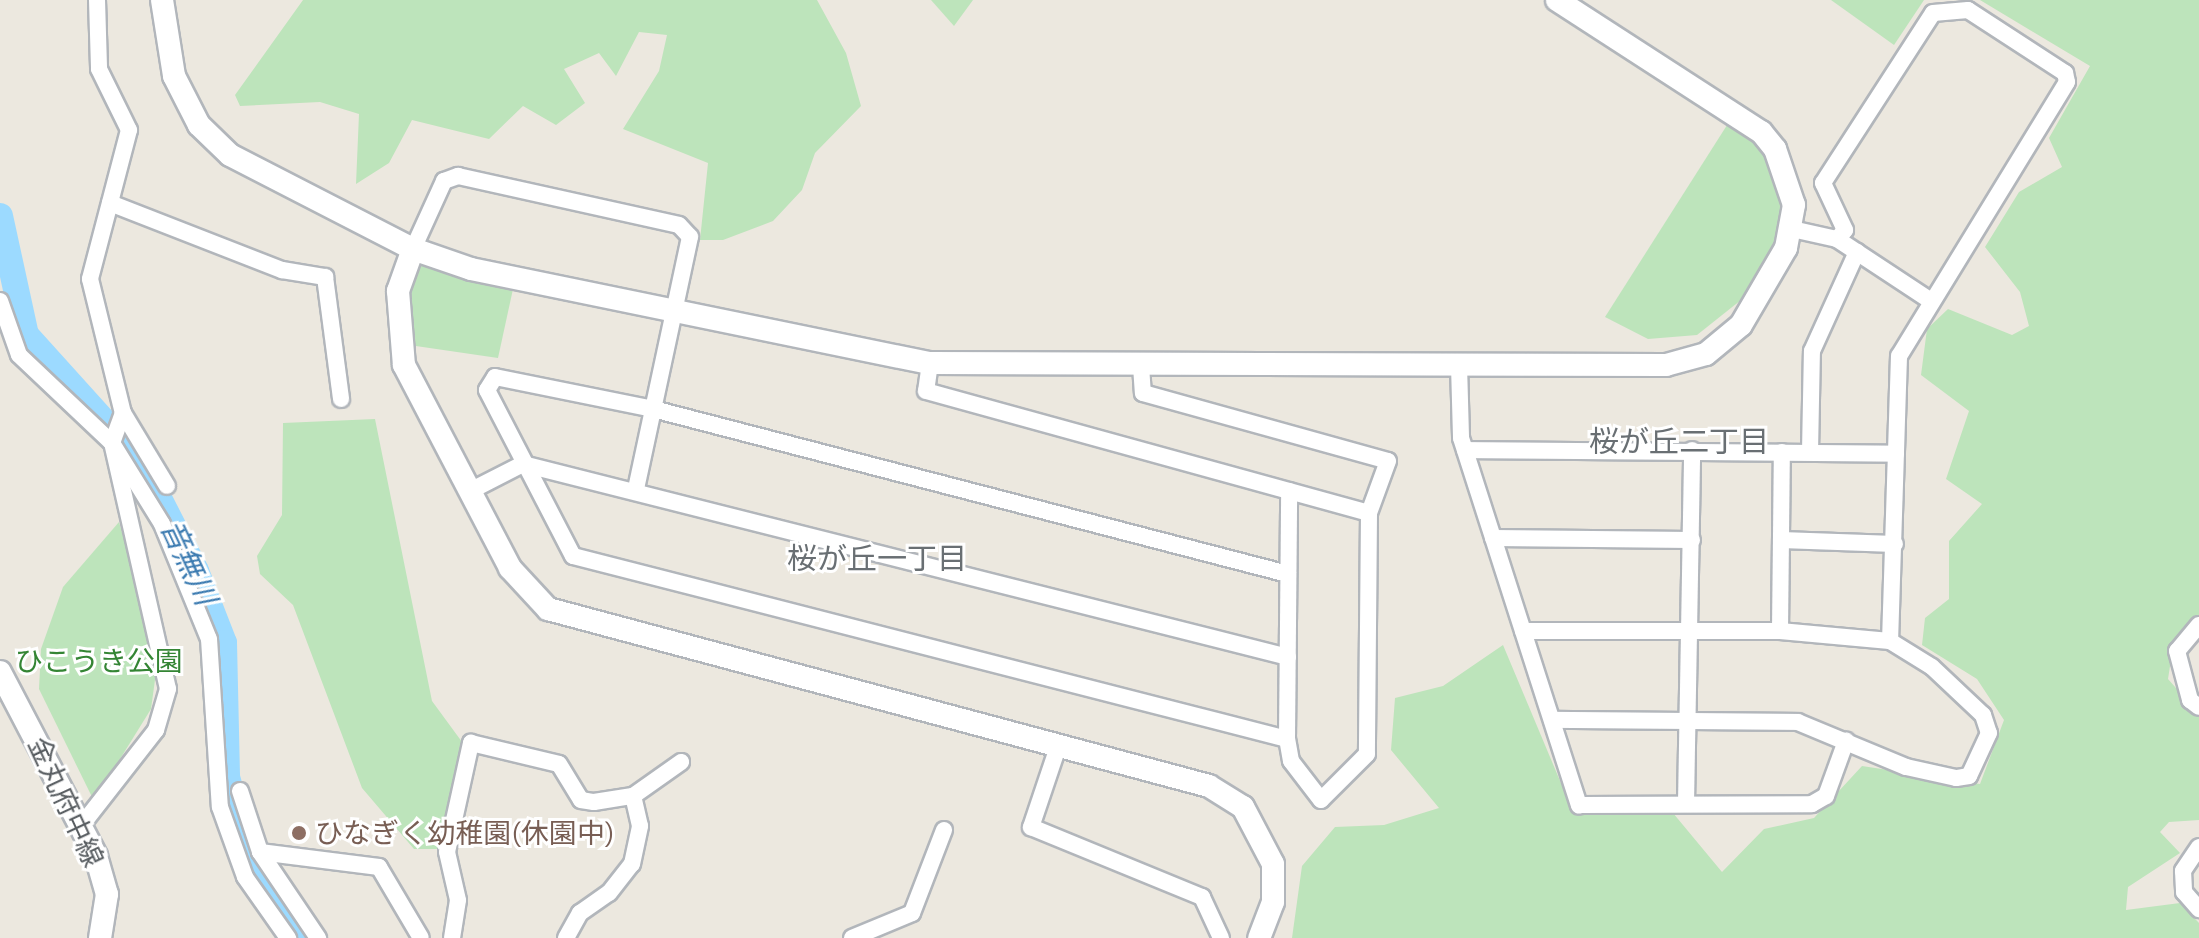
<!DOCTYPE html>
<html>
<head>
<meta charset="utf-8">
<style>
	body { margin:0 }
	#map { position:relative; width:2199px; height:938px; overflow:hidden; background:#ece8df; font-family:"IBM Plex Sans","Noto Sans JP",sans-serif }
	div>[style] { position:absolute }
	.green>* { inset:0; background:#bde4bb }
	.river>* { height:26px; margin:-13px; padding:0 13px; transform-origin:13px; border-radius:13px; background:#9cdaff }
	.roads { filter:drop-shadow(2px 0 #b2b6bb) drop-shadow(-2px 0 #b2b6bb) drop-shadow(0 2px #b2b6bb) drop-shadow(0 -2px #b2b6bb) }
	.street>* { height:16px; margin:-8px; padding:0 8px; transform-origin:8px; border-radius:8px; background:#fff }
	.secondary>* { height:22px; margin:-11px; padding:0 11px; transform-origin:11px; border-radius:11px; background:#fff }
	.dots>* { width:22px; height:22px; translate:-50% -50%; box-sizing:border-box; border:4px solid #fff; border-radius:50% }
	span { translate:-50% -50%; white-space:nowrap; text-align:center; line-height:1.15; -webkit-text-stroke:6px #fff; paint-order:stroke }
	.park-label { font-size:28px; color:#348534 }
	.street-label { font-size:28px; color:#585d61 }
	.education-label { font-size:28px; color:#785e54 }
	.left { translate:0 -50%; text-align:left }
	.neighbourhood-label { font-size:30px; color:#696f73 }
	.water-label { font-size:30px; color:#3a7ab0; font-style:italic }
</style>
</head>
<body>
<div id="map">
	<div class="green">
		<div style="clip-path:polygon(303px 0,817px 0,846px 53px,861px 106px,815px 153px,802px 190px,773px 221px,723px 240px,700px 240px,708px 163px,623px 129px,659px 71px,667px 35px,639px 32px,616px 76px,599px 53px,564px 69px,585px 103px,556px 125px,523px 106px,489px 139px,412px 120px,389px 163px,356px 184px,359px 114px,320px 102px,240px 106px,235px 95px)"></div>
		<div style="clip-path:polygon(931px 0,973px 0,954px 26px)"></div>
		<div style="clip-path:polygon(1831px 0,1924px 0,1894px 45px)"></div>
		<div style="clip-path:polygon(1980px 0,2199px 0,2199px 615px,2173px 647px,2168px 679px,2199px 714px,2199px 820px,2169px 822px,2160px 832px,2180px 853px,2128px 887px,2126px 910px,2180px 903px,2199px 923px,2199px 938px,1292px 938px,1302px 866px,1335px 827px,1384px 825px,1439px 808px,1391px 750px,1395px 698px,1443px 686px,1503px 645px,1571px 807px,1673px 813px,1722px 872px,1764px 829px,1814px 818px,1862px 766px,1980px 784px,2004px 720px,1977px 679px,1922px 645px,1925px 618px,1949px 599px,1949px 541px,1982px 504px,1946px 479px,1969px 411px,1921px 375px,1927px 329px,1948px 309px,2012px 335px,2029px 326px,2020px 292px,1985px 247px,2019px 192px,2062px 167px,2049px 138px,2090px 66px)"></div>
		<div style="clip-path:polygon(1729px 122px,1768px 152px,1786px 202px,1785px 221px,1768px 264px,1741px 300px,1697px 335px,1648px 339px,1605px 317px)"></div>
		<div style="clip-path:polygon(415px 261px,513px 289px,498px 358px,409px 345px,402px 301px)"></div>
		<div style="clip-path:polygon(375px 419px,432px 701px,465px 746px,443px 849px,414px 849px,362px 788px,293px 605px,260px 574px,257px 556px,282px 515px,283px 423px)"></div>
		<div style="clip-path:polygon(119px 522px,158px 658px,151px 709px,94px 801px,39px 689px,41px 649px,63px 587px)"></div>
	</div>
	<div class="river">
		<div style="left:0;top:216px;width:122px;rotate:77.7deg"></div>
		<div style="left:26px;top:335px;width:170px;rotate:47.9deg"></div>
		<div style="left:140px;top:461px;width:123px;rotate:63deg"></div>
		<div style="left:196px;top:571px;width:77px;rotate:68.7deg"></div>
		<div style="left:224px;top:643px;width:134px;rotate:88.7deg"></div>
		<div style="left:227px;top:777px;width:72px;rotate:74.6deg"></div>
		<div style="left:246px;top:846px;width:111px;rotate:56deg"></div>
	</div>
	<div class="roads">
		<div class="street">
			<div style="left:97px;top:0;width:69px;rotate:88.3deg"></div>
			<div style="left:99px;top:69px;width:68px;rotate:63.8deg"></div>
			<div style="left:129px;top:130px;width:154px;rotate:104.7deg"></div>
			<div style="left:90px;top:279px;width:138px;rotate:76.2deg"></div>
			<div style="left:123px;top:413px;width:85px;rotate:58.9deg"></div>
			<div style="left:110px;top:203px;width:185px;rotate:21.3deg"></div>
			<div style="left:282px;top:270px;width:44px;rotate:9.2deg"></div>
			<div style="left:325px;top:277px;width:123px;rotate:82.5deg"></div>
			<div style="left:1792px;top:229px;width:46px;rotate:12.5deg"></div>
			<div style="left:1837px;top:239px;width:109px;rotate:33.4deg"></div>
			<div style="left:1837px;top:239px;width:12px;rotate:-48deg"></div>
			<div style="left:1845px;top:230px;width:52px;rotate:-115.1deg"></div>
			<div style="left:1823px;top:183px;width:202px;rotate:-57.1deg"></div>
			<div style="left:1933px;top:13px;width:35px;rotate:-5deg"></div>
			<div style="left:1968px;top:10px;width:116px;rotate:33deg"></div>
			<div style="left:2065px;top:73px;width:9px;rotate:77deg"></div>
			<div style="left:2067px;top:82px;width:321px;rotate:121.5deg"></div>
			<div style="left:1899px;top:356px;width:285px;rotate:91.8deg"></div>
			<div style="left:413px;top:249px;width:75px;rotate:-65.5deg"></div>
			<div style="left:444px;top:181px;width:15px;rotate:-20deg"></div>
			<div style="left:458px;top:176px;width:226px;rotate:12.5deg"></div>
			<div style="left:679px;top:225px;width:16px;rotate:47deg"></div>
			<div style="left:690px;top:237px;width:257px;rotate:102.1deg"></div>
			<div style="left:0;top:301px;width:57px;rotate:70.6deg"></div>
			<div style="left:19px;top:355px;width:128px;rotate:43.4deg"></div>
			<div style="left:112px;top:443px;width:95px;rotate:58.3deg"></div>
			<div style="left:162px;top:524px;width:124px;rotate:67.8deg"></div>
			<div style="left:209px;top:639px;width:168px;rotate:86.3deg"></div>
			<div style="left:220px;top:807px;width:74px;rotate:70.3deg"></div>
			<div style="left:245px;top:877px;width:75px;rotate:54.8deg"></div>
			<div style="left:930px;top:363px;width:28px;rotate:98deg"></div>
			<div style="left:926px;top:391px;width:459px;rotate:15.4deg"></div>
			<div style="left:1459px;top:365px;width:73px;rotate:88.4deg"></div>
			<div style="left:1461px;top:438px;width:386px;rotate:72.2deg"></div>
			<div style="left:1579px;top:805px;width:233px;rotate:-0.2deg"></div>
			<div style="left:1812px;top:804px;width:16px;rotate:-30deg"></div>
			<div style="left:1826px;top:796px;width:59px;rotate:-70deg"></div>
			<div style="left:1141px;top:366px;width:27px;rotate:86deg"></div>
			<div style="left:1143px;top:393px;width:254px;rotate:15.5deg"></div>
			<div style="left:1388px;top:461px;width:55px;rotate:110.1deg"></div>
			<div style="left:1369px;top:513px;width:241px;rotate:90.5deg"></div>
			<div style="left:1367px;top:754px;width:65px;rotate:135deg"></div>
			<div style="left:1321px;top:800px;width:49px;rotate:-127.6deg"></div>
			<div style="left:1291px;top:761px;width:22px;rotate:-100deg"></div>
			<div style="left:1287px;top:739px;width:248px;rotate:-89.5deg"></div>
			<div style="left:1465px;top:450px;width:431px;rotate:0.5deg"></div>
			<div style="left:1810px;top:452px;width:101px;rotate:-88.9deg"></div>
			<div style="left:1812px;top:351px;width:109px;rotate:-65.6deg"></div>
			<div style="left:470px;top:491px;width:59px;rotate:-27deg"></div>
			<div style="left:523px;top:464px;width:789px;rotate:14.16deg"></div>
			<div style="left:1493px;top:538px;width:199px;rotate:0.6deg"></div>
			<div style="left:1781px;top:540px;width:114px;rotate:2deg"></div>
			<div style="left:2199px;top:625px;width:34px;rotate:130deg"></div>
			<div style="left:2177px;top:651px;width:51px;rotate:75.1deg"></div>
			<div style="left:2190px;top:700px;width:11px;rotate:38deg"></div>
			<div style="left:1523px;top:631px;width:257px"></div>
			<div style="left:1780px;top:631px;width:110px;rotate:5.2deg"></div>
			<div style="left:1890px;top:641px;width:49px;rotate:31.8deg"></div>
			<div style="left:1932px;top:667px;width:70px;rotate:43.3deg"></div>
			<div style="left:1983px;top:715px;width:19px;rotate:72deg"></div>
			<div style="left:1989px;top:733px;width:47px;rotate:114.9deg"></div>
			<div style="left:1969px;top:776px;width:13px;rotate:171deg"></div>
			<div style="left:1956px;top:778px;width:51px;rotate:-167.6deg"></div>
			<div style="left:1906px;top:767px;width:117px;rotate:-157.4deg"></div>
			<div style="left:1798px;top:722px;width:246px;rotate:-179.5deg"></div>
			<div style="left:1780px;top:631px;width:179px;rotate:-89.4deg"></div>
			<div style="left:1287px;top:739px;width:737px;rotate:-165.62deg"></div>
			<div style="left:573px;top:556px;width:187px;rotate:-117.4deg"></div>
			<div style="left:487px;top:390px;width:15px;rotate:-58deg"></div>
			<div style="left:495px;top:377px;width:161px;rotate:11.4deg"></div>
			<div style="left:653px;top:409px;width:656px;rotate:14.57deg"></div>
			<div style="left:1059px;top:744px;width:88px;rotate:108.6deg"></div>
			<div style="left:1031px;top:827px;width:185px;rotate:22.3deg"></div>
			<div style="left:1202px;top:897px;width:45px;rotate:65.1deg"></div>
			<div style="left:240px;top:791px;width:64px;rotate:71.8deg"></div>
			<div style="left:260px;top:852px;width:104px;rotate:56deg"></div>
			<div style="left:1686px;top:804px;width:354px;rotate:-89deg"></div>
			<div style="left:81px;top:826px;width:122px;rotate:-52deg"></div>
			<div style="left:156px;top:730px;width:43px;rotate:-73.7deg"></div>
			<div style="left:168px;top:689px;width:252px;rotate:-102.8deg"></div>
			<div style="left:112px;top:443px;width:32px;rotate:-70deg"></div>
			<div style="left:2199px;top:847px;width:29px;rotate:124deg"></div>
			<div style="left:2183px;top:871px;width:21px;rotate:87deg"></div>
			<div style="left:2184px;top:892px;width:23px;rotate:49deg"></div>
			<div style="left:260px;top:852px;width:120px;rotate:7.2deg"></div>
			<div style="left:379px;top:867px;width:82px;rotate:59.4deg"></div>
			<div style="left:452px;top:938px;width:38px;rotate:-81deg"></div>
			<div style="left:458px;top:900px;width:49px;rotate:-102.9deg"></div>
			<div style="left:447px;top:852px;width:112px;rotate:-77.6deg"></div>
			<div style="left:471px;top:743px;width:90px;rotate:13.4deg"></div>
			<div style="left:559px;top:764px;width:42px;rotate:58.6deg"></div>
			<div style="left:581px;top:800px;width:13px;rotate:9deg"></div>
			<div style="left:594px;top:802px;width:39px;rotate:-9deg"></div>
			<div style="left:633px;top:796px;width:59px;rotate:-35.3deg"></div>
			<div style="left:566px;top:938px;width:29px;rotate:-61deg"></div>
			<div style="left:580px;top:913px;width:35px;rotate:-35deg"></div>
			<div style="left:609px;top:893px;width:37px;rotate:-52deg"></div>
			<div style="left:632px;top:864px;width:39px;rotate:-78deg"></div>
			<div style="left:640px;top:826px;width:31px;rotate:-103deg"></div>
			<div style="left:852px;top:938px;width:65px;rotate:-22.6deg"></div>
			<div style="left:912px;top:913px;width:89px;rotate:-68.9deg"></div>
		</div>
		<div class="secondary">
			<div style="left:162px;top:0;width:77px;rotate:81deg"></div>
			<div style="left:174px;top:76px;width:55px;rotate:63deg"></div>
			<div style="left:199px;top:125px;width:43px;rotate:44.1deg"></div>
			<div style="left:230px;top:155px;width:206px;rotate:27.2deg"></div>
			<div style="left:413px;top:249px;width:61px;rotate:19deg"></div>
			<div style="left:471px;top:269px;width:469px;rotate:11.6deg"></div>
			<div style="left:930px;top:363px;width:736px;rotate:0.16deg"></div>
			<div style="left:1666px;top:365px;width:41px;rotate:-15.4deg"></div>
			<div style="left:1706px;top:354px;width:45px;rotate:-39.6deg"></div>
			<div style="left:1741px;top:325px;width:89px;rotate:-59.7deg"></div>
			<div style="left:1786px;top:248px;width:44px;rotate:-79.5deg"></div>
			<div style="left:1794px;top:205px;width:59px;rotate:-108.7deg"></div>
			<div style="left:1775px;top:149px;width:22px;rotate:-129deg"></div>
			<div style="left:1761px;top:132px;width:243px;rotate:-147.1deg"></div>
			<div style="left:413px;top:249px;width:45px;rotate:109.7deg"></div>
			<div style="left:398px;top:291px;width:74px;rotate:85.4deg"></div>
			<div style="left:404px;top:365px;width:229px;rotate:62.4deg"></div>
			<div style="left:510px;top:568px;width:56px;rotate:47.2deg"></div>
			<div style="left:548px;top:609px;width:684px;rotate:14.99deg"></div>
			<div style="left:1209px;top:786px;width:40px;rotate:32deg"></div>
			<div style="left:1243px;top:807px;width:64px;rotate:62.2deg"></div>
			<div style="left:1273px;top:864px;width:38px;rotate:90deg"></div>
			<div style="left:1273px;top:902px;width:39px;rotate:111deg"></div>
			<div style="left:0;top:672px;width:208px;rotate:62.4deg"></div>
			<div style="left:96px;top:856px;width:40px;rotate:74deg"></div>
			<div style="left:107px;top:894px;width:45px;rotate:99deg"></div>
		</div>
	</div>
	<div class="dots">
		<div style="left:299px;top:833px;background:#8d6e63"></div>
	</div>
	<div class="park-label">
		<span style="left:99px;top:661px">ひこうき公園</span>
	</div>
	<div class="street-label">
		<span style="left:66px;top:802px;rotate:65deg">金丸府中線</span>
	</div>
	<div class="education-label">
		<span class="left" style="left:315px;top:833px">ひなぎく幼稚園(休園中)</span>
	</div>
	<div class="neighbourhood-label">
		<span style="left:1679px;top:441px">桜が丘二丁目</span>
		<span style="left:877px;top:558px">桜が丘一丁目</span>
	</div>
	<div class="water-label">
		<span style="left:189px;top:562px;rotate:65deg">音無川</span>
	</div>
</div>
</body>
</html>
